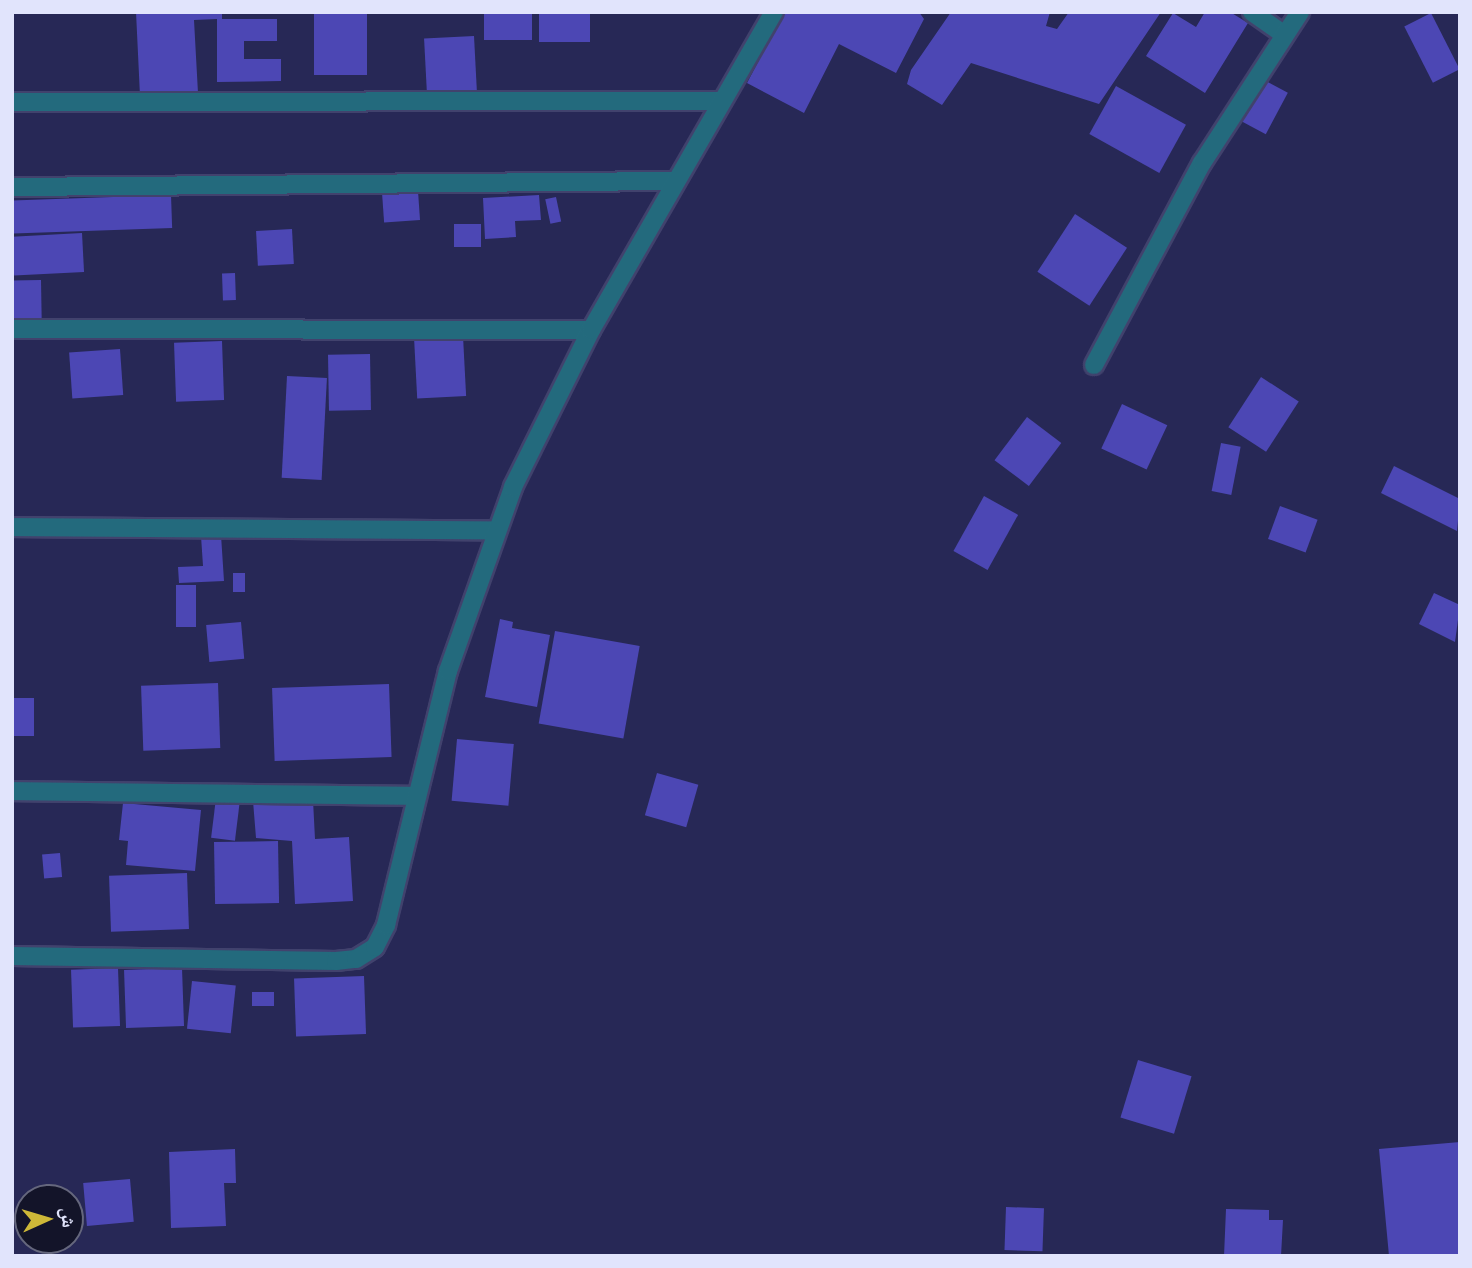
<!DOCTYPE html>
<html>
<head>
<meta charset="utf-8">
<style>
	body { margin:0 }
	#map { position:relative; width:1472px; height:1268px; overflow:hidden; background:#272856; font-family:"Nunito Sans","Noto Naskh Arabic",sans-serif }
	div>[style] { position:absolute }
	.building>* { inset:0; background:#4c47b4; transform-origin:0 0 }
	.roads { filter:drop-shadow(2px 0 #41426d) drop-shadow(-2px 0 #41426d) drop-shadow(0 2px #41426d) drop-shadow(0 -2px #41426d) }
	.minor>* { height:18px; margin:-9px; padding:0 9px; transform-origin:9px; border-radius:9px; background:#236a7d }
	span { translate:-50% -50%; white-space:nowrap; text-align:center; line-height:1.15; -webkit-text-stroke:6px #131429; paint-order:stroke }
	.frame { position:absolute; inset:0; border:14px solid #e1e4fc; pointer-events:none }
	.north { position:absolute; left:14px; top:1184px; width:70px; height:70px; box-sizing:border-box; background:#131429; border:2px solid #65677d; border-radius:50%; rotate:86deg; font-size:19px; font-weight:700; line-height:28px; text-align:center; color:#e1e4fc }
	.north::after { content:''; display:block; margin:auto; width:24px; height:32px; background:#ceb838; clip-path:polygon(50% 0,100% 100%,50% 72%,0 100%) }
</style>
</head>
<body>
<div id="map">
	<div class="building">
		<div style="clip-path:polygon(136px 12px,222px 12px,222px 19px,277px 19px,277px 41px,244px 41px,244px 59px,281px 59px,281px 81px,217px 82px,217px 19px,194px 20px,198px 93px,140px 96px)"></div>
		<div style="left:314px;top:12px;width:53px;height:63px"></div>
		<div style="left:484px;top:12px;width:48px;height:28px"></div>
		<div style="left:539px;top:12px;width:51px;height:30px"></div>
		<div style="clip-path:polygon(784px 12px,919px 12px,924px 19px,896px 73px,839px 44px,804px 113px,747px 83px)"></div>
		<div style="clip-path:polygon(951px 12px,1050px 12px,1046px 26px,1057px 29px,1069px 12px,1161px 12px,1099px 104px,971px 63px,942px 105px,907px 84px,911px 70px)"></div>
		<div style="clip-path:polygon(1205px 12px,1230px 12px,1248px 23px,1205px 93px,1146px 56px,1173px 13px,1196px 27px)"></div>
		<div style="left:1431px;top:13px;width:63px;height:30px;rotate:63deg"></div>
		<div style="left:474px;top:36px;width:62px;height:50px;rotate:87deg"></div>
		<div style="left:1264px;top:80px;width:27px;height:47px;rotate:28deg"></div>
		<div style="left:1116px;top:86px;width:80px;height:55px;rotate:29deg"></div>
		<div style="left:418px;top:191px;width:29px;height:36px;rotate:86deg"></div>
		<div style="left:171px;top:195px;width:33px;height:159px;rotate:88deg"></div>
		<div style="clip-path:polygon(539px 195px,541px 220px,515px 221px,516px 237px,485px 239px,483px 198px)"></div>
		<div style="left:556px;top:197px;width:25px;height:11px;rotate:78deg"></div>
		<div style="left:1075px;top:214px;width:62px;height:69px;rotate:33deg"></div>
		<div style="left:481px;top:224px;width:23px;height:27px;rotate:90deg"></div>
		<div style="left:292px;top:229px;width:35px;height:36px;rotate:87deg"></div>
		<div style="left:82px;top:233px;width:39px;height:70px;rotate:87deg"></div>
		<div style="left:235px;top:273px;width:27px;height:13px;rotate:88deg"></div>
		<div style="left:41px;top:280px;width:40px;height:29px;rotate:89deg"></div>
		<div style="left:463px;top:336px;width:60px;height:49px;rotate:87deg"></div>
		<div style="left:222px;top:341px;width:59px;height:48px;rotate:88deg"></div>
		<div style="left:120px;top:349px;width:46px;height:51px;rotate:86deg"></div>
		<div style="left:370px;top:354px;width:56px;height:42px;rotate:89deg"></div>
		<div style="left:287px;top:376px;width:40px;height:102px;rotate:3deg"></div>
		<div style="left:1261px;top:377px;width:45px;height:60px;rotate:33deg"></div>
		<div style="left:1122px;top:404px;width:50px;height:49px;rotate:25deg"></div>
		<div style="left:1027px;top:417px;width:43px;height:54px;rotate:37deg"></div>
		<div style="left:1221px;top:443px;width:20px;height:49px;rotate:11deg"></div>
		<div style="clip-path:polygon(1394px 466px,1460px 499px,1457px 531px,1381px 493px)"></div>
		<div style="left:984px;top:496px;width:39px;height:63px;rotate:29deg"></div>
		<div style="left:1280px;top:506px;width:40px;height:35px;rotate:20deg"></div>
		<div style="clip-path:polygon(221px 535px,224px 581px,179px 583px,178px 567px,203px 566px,201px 536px)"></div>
		<div style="left:233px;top:573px;width:12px;height:19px"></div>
		<div style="left:176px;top:585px;width:20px;height:42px"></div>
		<div style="clip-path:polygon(1434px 593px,1460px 605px,1455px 642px,1419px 624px)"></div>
		<div style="clip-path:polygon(500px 619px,513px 622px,512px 628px,550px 635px,537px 707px,485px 697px)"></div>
		<div style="left:241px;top:622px;width:37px;height:35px;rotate:85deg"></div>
		<div style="left:555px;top:631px;width:86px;height:94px;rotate:10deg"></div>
		<div style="left:218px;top:683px;width:65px;height:77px;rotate:88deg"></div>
		<div style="left:389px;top:684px;width:73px;height:117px;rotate:88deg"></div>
		<div style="left:12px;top:698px;width:22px;height:38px"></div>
		<div style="left:457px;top:739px;width:57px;height:62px;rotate:5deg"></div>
		<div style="left:657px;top:773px;width:43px;height:44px;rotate:16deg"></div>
		<div style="left:216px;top:798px;width:24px;height:40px;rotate:7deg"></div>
		<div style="clip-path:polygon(313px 800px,315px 839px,349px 837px,353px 901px,295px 904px,292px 841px,256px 838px,253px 801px)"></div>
		<div style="clip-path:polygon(123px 803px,201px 810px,195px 871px,126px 865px,128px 841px,119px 840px)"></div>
		<div style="left:278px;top:841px;width:62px;height:64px;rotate:89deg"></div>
		<div style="left:60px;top:853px;width:24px;height:18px;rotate:85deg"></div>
		<div style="left:187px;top:873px;width:56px;height:78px;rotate:88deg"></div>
		<div style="left:118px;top:968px;width:58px;height:47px;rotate:88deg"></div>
		<div style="left:182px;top:968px;width:58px;height:58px;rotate:88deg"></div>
		<div style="left:364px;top:976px;width:58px;height:70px;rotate:88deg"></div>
		<div style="left:192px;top:981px;width:44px;height:48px;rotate:6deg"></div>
		<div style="left:252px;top:992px;width:22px;height:14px"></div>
		<div style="left:1138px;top:1060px;width:56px;height:60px;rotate:17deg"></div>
		<div style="clip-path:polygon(1460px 1142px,1460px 1256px,1389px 1256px,1379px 1149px)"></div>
		<div style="clip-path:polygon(235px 1149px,236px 1183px,224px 1183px,226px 1226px,171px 1228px,169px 1152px)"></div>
		<div style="left:130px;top:1179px;width:43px;height:47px;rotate:85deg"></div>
		<div style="left:1006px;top:1207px;width:38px;height:43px;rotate:2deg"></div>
		<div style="clip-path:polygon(1226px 1209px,1269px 1210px,1269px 1220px,1283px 1220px,1281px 1256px,1224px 1256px)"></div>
	</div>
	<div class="roads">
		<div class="minor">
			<div style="left:1252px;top:12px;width:39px;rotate:35deg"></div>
			<div style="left:12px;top:102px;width:708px;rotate:-0.08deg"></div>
			<div style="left:12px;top:187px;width:662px;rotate:-0.52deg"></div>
			<div style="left:12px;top:329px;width:579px;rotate:0.1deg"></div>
			<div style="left:1094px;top:365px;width:229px;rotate:-61.9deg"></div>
			<div style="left:1202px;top:163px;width:180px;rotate:-57deg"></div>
			<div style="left:12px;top:527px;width:484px;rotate:0.4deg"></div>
			<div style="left:12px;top:791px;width:405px;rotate:0.7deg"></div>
			<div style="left:12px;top:956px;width:324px;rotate:0.9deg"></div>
			<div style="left:336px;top:961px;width:20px;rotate:-6deg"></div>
			<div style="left:356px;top:959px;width:22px;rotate:-32deg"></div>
			<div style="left:375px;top:947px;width:25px;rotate:-63deg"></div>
			<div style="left:386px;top:925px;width:261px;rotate:-76.3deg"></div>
			<div style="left:448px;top:671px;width:195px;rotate:-70.5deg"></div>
			<div style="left:513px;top:487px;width:175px;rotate:-63.6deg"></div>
			<div style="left:591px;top:330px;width:367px;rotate:-60.1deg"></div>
		</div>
	</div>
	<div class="frame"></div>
	<div class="north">ش</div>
</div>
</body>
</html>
